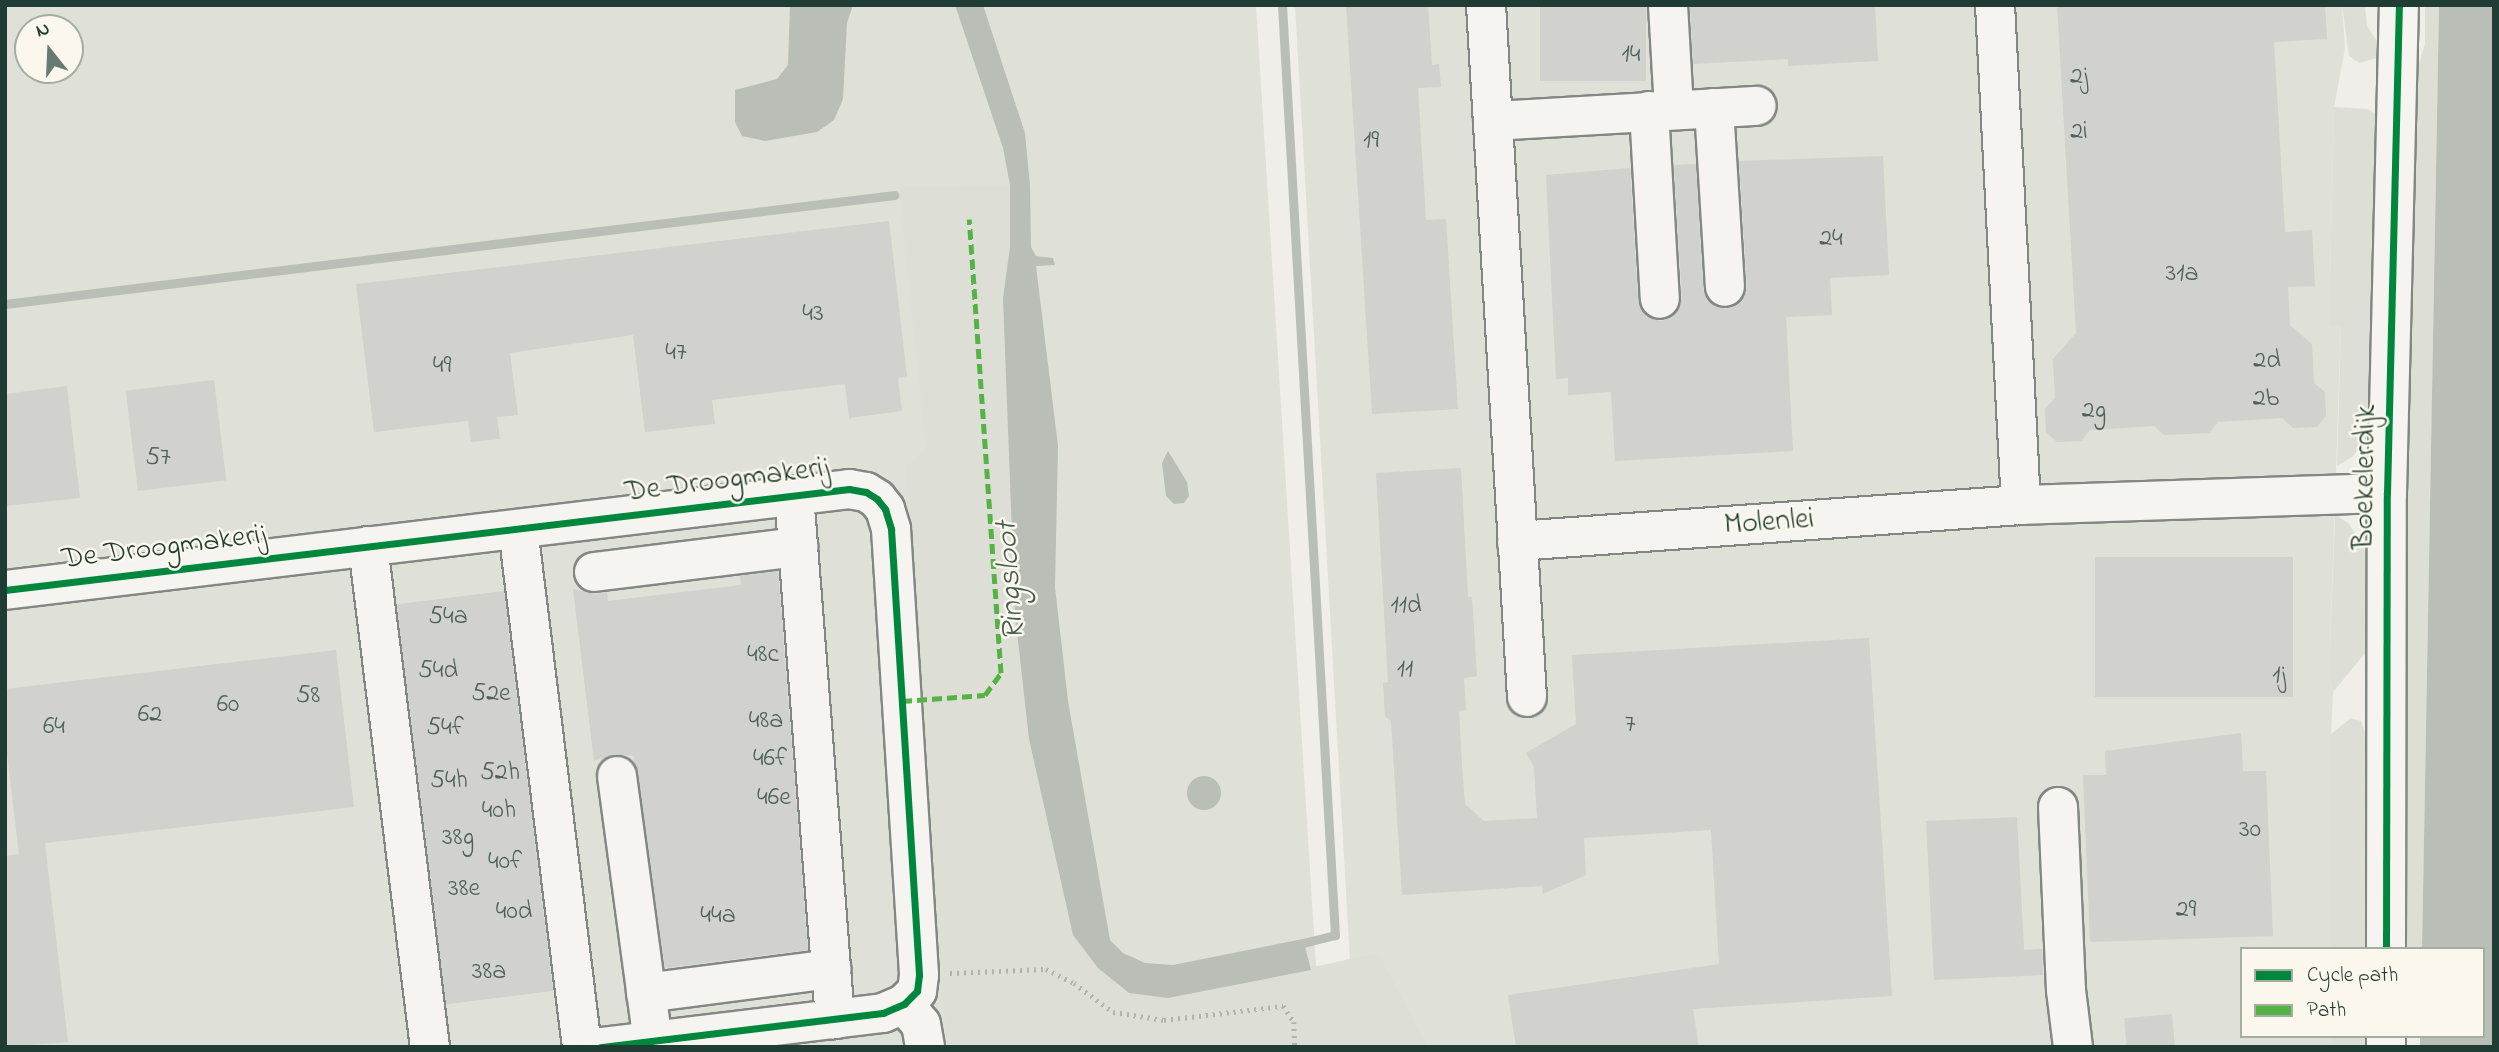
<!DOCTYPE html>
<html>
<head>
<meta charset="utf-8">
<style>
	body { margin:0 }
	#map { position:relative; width:2499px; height:1052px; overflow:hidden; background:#efeee8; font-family:"Indie Flower",sans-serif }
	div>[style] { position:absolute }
	.built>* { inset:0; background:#dfe0d7 }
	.green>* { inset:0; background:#dddfd6; transform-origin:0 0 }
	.water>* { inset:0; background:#b9bfb6 }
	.round { border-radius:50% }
	.stream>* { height:9px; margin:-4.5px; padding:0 4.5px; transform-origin:4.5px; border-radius:4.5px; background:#b9bfb6 }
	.building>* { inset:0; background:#d1d1cd; transform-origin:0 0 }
	.path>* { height:4.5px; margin-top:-2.25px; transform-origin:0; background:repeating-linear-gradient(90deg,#b1b3b0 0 2px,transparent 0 7px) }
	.roads { filter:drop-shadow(2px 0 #828783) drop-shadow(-2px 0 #828783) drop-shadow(0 2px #828783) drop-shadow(0 -2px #828783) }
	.minor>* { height:38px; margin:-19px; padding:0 19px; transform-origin:19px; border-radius:19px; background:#f5f4f0 }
	.quiet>* { height:5px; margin-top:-2.5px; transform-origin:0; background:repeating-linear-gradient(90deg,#55b346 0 10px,transparent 0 15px) }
	.cycleway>* { height:7px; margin:-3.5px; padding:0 3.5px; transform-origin:3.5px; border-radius:3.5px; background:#00873e }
	span { translate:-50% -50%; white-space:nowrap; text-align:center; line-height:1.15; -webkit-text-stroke:5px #fbf7ec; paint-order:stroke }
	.number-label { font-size:26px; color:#4c625a }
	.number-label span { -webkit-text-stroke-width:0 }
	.street-label { font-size:30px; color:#1f3d34 }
	.water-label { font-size:32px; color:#465e55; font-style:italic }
	.frame { position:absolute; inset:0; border:7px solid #1f3d34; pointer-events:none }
	.legend { position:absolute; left:2240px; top:947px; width:245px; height:91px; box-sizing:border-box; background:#fbf7ec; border:2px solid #a3ada2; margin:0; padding:9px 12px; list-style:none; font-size:21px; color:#1f3d34 }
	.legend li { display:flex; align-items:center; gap:14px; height:35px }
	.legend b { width:35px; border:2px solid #a3ada2 }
	.north { position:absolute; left:14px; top:14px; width:70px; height:70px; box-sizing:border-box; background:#fbf7ec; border:2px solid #a3ada2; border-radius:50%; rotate:342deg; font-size:19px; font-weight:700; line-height:28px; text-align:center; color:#1f3d34 }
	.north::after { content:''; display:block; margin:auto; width:24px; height:32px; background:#687b73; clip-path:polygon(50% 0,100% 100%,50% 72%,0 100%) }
</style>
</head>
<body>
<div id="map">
	<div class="built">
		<div style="clip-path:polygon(evenodd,5px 5px,1256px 5px,1321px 1047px,5px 1047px,5px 5px,28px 28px,70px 28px,70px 70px,28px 70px,28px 28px)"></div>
		<div style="clip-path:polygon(1295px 5px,2342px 5px,2345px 48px,2334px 107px,2329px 325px,2341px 325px,2329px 677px,2333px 692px,2331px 734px,2331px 949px,2242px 949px,2242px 1036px,2332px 1036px,2332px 1047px,1355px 1047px)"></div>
	</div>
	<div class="green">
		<div style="clip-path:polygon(2342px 5px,2365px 5px,2367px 26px,2383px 50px,2376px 58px,2360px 63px,2349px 56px)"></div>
		<div style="clip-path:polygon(2425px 5px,2439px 5px,2422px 949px,2403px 949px,2405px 449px,2416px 74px,2425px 44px)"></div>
		<div style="clip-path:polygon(2334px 107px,2368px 109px,2380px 117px,2373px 431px,2352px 457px,2337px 466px,2341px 326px,2329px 325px)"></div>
		<div style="clip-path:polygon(1010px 185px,1010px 247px,1003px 298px,1015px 614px,1029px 739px,1073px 935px,1168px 998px,1378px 953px,1428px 1047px,948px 1047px,940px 974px,906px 467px,926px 449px,899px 187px)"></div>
		<div style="clip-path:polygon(2335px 514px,2349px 524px,2368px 554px,2371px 646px,2333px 692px,2329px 677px)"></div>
		<div style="clip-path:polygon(2351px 718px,2361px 721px,2370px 748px,2369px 949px,2331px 949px,2331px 734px)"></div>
		<div style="left:2332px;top:1036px;width:38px;height:11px"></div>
	</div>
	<div class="water">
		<div style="clip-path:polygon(790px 5px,853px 5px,847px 23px,843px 99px,834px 120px,817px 132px,765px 141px,742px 136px,735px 122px,735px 90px,777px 79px,788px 65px)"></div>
		<div style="clip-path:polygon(955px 5px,983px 5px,1025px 133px,1030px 186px,1031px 247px,1036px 256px,1053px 258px,1055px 265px,1036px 266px,1058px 446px,1055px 587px,1068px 701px,1110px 940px,1123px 953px,1145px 963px,1173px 965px,1303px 939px,1311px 970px,1168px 998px,1129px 993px,1098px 968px,1073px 935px,1029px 739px,1015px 614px,1003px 298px,1010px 247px,1010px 185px,1003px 148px)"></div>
		<div style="clip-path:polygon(2439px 5px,2494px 5px,2494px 1047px,2420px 1047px,2420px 1036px,2483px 1036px,2483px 949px,2422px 949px)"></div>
		<div style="clip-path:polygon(1168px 451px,1187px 482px,1189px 496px,1184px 503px,1174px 504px,1166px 496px,1162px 463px)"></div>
		<div class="round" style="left:1187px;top:776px;width:34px;height:34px"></div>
	</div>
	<div class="stream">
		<div style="left:1282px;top:5px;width:932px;rotate:86.74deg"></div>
		<div style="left:1335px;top:935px;width:32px;rotate:166deg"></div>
		<div style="left:5px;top:304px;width:896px;rotate:-6.99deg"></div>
	</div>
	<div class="building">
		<div style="clip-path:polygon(1346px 5px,1428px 5px,1432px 65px,1439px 64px,1441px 87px,1418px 88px,1426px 220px,1446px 219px,1458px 409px,1372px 414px)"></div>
		<div style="left:1540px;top:5px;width:106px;height:76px"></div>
		<div style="clip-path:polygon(1690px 5px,1875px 5px,1878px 61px,1788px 66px,1788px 59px,1693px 64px)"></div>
		<div style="clip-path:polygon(2057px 5px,2325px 5px,2327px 39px,2274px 42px,2285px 232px,2312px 230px,2315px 286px,2288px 287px,2290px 325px,2312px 344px,2314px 383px,2325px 392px,2326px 416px,2317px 427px,2293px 428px,2282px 418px,2218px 422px,2209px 433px,2164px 435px,2154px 426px,2090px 430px,2081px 441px,2057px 442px,2046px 432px,2045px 409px,2055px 398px,2053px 359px,2076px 333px)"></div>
		<div style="clip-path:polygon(1883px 156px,1889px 275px,1830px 278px,1832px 315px,1786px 317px,1793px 451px,1615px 461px,1611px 392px,1568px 395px,1568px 378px,1556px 379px,1546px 175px,1630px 168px,1638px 300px,1642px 312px,1651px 319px,1661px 321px,1673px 317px,1679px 309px,1682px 298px,1674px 165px,1696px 164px,1703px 289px,1707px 300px,1716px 307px,1726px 309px,1738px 305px,1745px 296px,1747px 286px,1739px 161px)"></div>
		<div style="clip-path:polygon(889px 221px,907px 376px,898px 378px,902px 411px,849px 418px,845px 384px,712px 400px,715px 424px,645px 432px,633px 335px,510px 353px,518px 415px,497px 417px,500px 439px,471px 442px,468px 421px,374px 432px,356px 284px)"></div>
		<div style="left:214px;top:380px;width:101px;height:89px;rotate:83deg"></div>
		<div style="clip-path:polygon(67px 386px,80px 498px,5px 506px,5px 394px)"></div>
		<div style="clip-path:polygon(1461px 468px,1468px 597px,1472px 597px,1477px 676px,1464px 678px,1466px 710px,1459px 711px,1462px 766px,1465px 804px,1484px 821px,1537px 818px,1534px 767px,1526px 753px,1576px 724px,1572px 655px,1869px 638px,1892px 996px,1693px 1009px,1699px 1047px,1516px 1047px,1508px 995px,1719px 964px,1711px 830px,1584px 838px,1586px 875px,1543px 894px,1542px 886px,1402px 895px,1391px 721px,1385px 716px,1383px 683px,1388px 682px,1376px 473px)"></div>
		<div style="left:2293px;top:557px;width:140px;height:198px;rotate:90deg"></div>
		<div style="clip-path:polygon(778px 571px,808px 950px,665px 968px,634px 756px,615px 754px,594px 761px,573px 589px,596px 594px,607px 592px,608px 601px,741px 585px,740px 576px)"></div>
		<div style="left:504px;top:591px;width:403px;height:108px;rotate:83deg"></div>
		<div style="clip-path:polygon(336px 650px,354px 807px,45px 843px,68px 1042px,5px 1047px,5px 856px,19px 854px,5px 738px,5px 689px)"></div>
		<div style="clip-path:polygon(2241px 733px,2243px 771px,2266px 771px,2273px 936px,2090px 942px,2083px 775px,2106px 775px,2105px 751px)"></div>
		<div style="clip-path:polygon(2017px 817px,2024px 950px,2042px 949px,2043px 975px,1934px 980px,1926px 821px)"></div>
		<div style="left:2172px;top:1014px;width:33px;height:48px;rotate:85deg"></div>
	</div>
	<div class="path">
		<div style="left:950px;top:973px;width:96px;rotate:-2.4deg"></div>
		<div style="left:1046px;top:969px;width:31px;rotate:27deg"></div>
		<div style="left:1074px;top:983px;width:49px;rotate:36.6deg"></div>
		<div style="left:1113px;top:1012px;width:52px;rotate:8.9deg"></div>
		<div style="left:1164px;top:1020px;width:120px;rotate:-6.7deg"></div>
		<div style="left:1283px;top:1006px;width:19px;rotate:55deg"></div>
		<div style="left:1294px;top:1022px;width:25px;rotate:88deg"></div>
	</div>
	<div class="roads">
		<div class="minor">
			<div style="left:1486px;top:5px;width:693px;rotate:86.61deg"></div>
			<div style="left:1668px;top:5px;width:105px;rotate:86.7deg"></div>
			<div style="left:1995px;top:5px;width:501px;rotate:87.02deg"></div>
			<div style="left:1714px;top:108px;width:179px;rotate:86.5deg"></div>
			<div style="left:1649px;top:111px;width:188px;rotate:86.7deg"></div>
			<div style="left:1493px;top:121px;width:264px;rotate:-3.3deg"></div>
			<div style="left:794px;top:495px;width:526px;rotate:85.53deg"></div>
			<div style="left:518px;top:529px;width:522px;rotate:82.96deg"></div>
			<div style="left:1517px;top:541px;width:505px;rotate:-4.09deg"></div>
			<div style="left:2021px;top:505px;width:366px;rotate:-1.9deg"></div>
			<div style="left:368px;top:546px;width:505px;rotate:82.95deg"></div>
			<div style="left:594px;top:572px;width:206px;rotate:-7deg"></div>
			<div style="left:5px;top:590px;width:850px;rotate:-6.82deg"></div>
			<div style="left:849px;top:489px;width:17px;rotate:10deg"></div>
			<div style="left:866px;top:492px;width:13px;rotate:32deg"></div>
			<div style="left:877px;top:499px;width:13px;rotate:51deg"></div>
			<div style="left:885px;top:509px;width:21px;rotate:73deg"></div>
			<div style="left:891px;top:529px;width:447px;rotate:86.4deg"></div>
			<div style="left:919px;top:975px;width:16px;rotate:97deg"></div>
			<div style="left:917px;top:991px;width:18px;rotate:135deg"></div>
			<div style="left:904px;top:1004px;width:23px;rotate:157deg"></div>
			<div style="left:883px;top:1013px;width:284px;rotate:173.1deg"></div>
			<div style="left:617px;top:776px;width:267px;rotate:82.3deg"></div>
			<div style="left:2058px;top:807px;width:183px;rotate:87.5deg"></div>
			<div style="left:2066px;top:990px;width:57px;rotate:83deg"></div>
			<div style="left:2386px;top:949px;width:456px;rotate:-89.9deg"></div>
			<div style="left:2387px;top:493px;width:488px;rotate:-88.6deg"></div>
			<div style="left:646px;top:993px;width:187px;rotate:-7.4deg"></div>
			<div style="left:904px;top:1004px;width:26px;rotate:50deg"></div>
			<div style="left:921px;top:1024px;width:23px;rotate:80deg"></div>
			<div style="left:2386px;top:1047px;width:11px;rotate:-90deg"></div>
		</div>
	</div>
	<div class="quiet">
		<div style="left:902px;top:701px;width:83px;rotate:-4.1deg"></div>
		<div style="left:985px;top:695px;width:27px;rotate:-54deg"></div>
		<div style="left:1001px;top:673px;width:455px;rotate:-94deg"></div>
	</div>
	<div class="cycleway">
		<div style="left:5px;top:590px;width:850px;rotate:-6.82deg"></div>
		<div style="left:849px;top:489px;width:17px;rotate:10deg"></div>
		<div style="left:866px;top:492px;width:13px;rotate:32deg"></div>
		<div style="left:877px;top:499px;width:13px;rotate:51deg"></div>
		<div style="left:885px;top:509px;width:21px;rotate:73deg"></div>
		<div style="left:891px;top:529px;width:447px;rotate:86.4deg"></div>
		<div style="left:919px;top:975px;width:16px;rotate:97deg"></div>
		<div style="left:917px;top:991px;width:18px;rotate:135deg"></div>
		<div style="left:904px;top:1004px;width:23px;rotate:157deg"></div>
		<div style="left:883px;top:1013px;width:284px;rotate:173.1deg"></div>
		<div style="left:2386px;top:949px;width:456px;rotate:-89.9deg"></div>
		<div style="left:2387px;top:493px;width:488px;rotate:-88.6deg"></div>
	</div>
	<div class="number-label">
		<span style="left:1631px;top:56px">14</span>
		<span style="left:2079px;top:78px">2j</span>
		<span style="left:2079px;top:133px">2i</span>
		<span style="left:1371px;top:142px">19</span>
		<span style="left:1831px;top:240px">24</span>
		<span style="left:2182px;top:275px">31a</span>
		<span style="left:813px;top:315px">43</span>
		<span style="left:676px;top:354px">47</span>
		<span style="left:2267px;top:362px">2d</span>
		<span style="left:442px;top:367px">49</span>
		<span style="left:2266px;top:400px">2b</span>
		<span style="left:2094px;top:412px">2g</span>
		<span style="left:158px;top:459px">57</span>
		<span style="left:1406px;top:607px">11d</span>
		<span style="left:448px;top:618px">54a</span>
		<span style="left:763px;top:656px">48c</span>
		<span style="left:1405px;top:671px">11</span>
		<span style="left:438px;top:672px">54d</span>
		<span style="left:2279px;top:677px">1j</span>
		<span style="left:491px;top:695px">52e</span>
		<span style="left:308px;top:697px">58</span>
		<span style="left:228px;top:706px">60</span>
		<span style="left:150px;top:716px">62</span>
		<span style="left:766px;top:722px">48a</span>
		<span style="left:1630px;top:726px">7</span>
		<span style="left:54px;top:728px">64</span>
		<span style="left:445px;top:729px">54f</span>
		<span style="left:770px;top:760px">46f</span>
		<span style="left:500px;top:774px">52h</span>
		<span style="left:449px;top:782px">54h</span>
		<span style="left:774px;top:799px">46e</span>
		<span style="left:499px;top:812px">40h</span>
		<span style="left:2250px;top:831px">30</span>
		<span style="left:458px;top:839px">38g</span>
		<span style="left:505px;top:863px">40f</span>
		<span style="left:464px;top:890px">38e</span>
		<span style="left:2186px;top:911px">29</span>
		<span style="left:514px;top:913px">40d</span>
		<span style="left:718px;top:917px">44a</span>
		<span style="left:489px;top:973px">38a</span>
	</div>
	<div class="street-label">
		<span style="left:2366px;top:477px;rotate:-89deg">Boekelerdijk</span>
		<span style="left:727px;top:481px;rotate:-7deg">De Droogmakerij</span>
		<span style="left:1769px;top:523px;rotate:-4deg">Molenlei</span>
		<span style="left:164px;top:548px;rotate:-7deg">De Droogmakerij</span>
	</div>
	<div class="water-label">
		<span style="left:1012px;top:581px;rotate:-94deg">Ringsloot</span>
	</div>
	<div class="frame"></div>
	<ul class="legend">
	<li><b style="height:9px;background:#00873e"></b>Cycle path</li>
	<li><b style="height:9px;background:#55b346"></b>Path</li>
	</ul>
	<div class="north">N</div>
</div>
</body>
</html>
